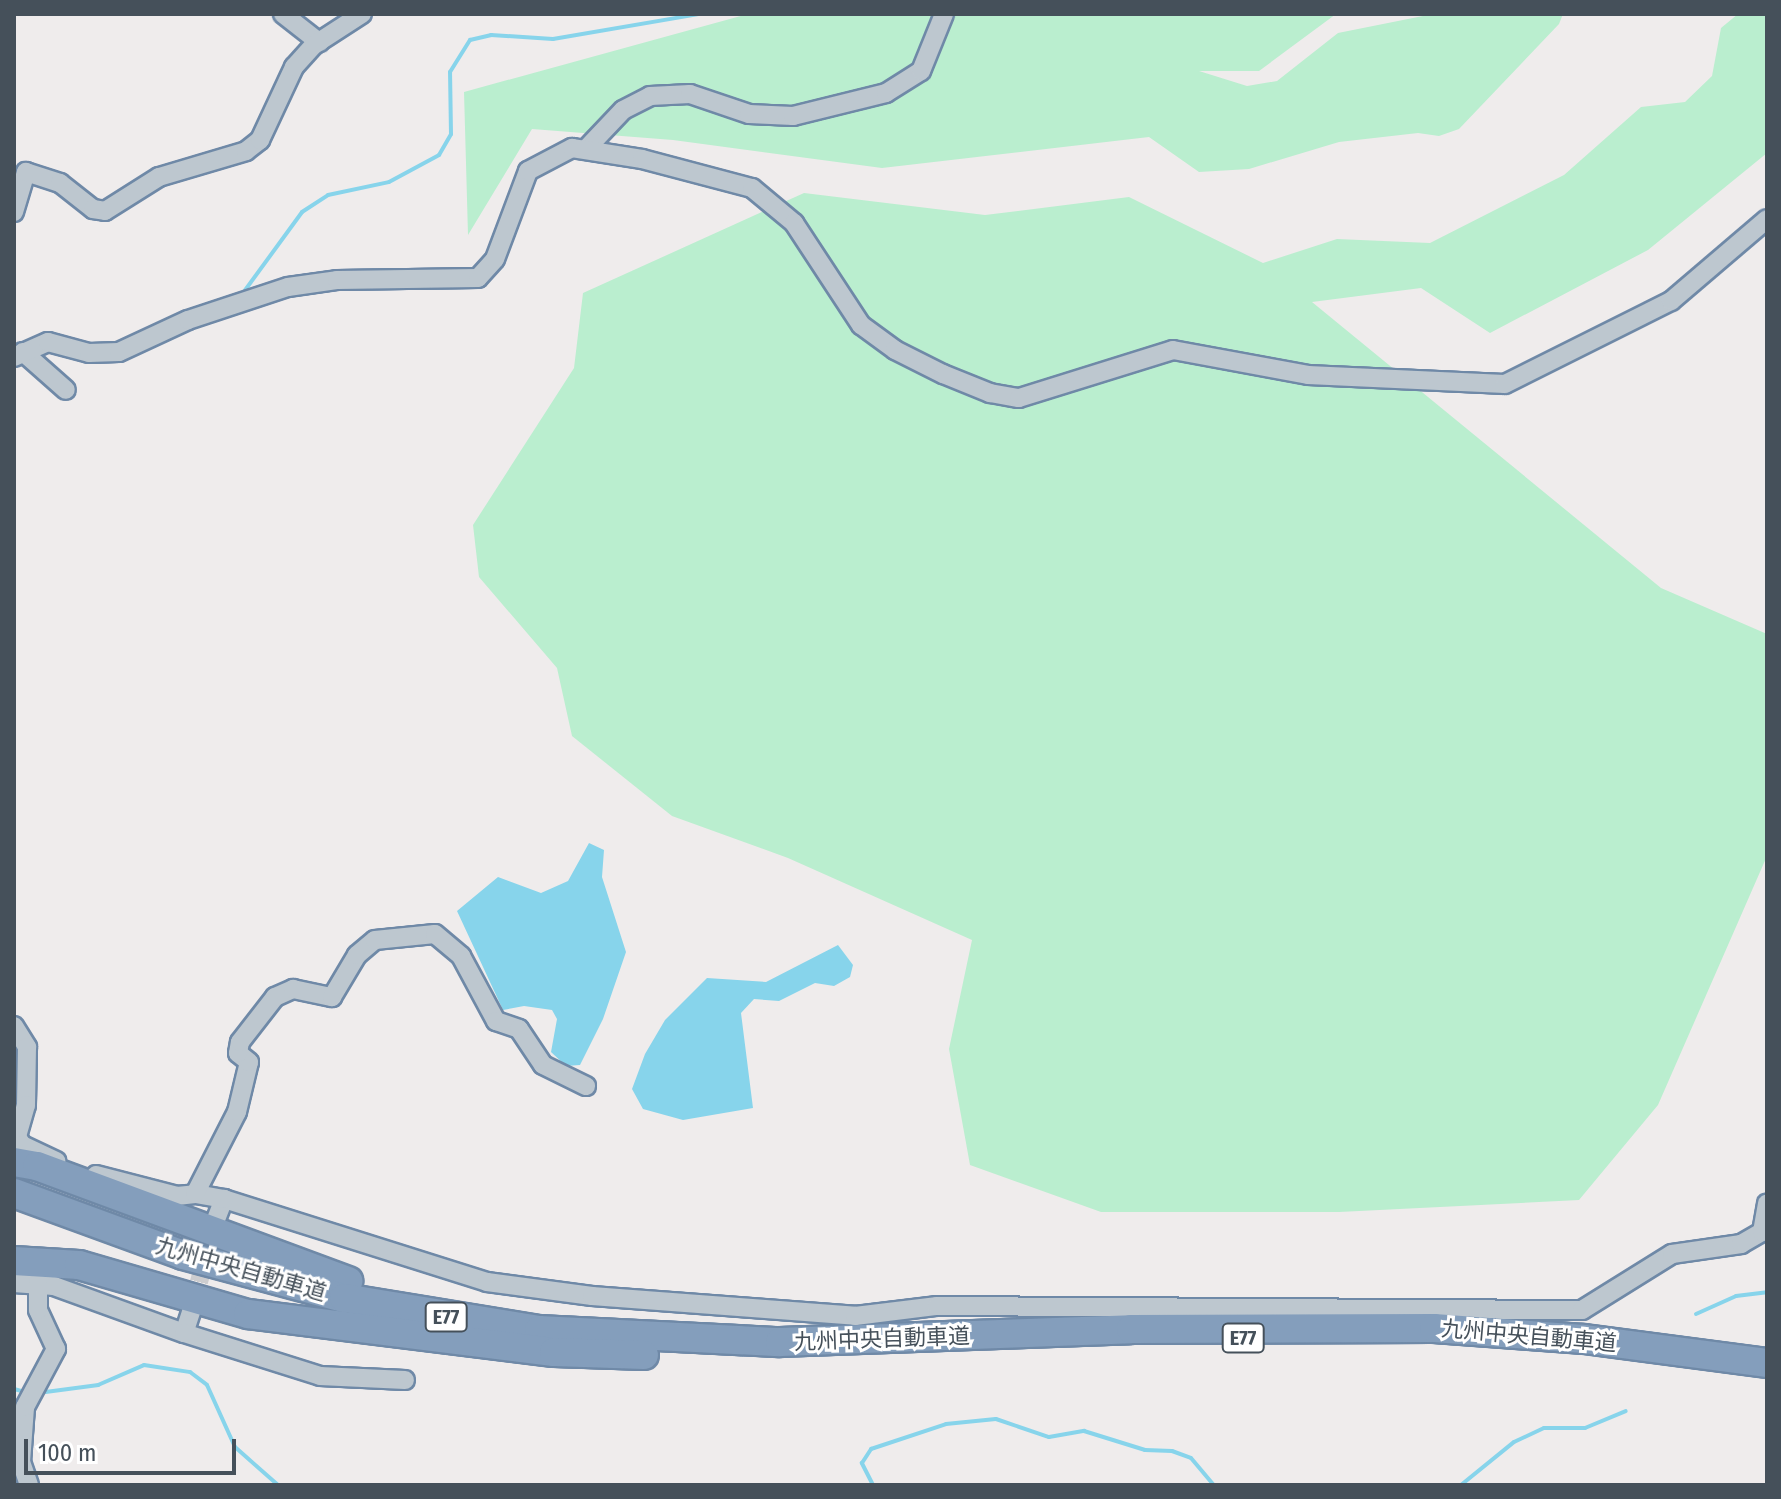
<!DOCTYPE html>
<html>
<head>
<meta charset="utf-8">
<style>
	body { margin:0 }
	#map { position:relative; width:1781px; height:1499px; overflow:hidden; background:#efecec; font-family:"Fira Sans Condensed","Noto Sans JP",sans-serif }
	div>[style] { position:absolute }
	.green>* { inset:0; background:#baeecf }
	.water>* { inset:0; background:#87d4eb }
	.stream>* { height:4px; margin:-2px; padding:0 2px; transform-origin:2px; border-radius:2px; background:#87d4eb }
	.minor-tunnel>* { height:18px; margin-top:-9px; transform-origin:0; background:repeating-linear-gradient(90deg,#cdcdcf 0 18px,transparent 0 27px) }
	.roads { filter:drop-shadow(2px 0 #6f89a7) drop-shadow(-2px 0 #6f89a7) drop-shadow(0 2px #6f89a7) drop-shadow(0 -2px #6f89a7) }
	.minor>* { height:18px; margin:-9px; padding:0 9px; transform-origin:9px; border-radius:9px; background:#bdc7cf }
	.highway>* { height:28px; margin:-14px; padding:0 14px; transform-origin:14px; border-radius:14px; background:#849ebc }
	span { translate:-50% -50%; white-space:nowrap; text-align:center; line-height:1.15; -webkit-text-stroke:6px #fff; paint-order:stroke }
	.shield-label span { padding:2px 6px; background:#fff; border:2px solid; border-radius:6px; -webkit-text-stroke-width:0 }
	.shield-label { font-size:20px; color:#45505a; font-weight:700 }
	.street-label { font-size:22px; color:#45505a }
	.frame { position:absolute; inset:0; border:16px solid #45505a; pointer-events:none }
	.scale { position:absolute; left:24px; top:1439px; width:212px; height:36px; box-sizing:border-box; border:4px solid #45505a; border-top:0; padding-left:10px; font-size:24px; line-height:28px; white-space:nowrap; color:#45505a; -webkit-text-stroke:6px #fff; paint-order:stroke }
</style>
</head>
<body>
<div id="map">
	<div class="green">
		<div style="clip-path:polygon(748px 14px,1336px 14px,1259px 71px,1199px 71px,1247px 86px,1277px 81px,1338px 33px,1433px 14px,1563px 14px,1559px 24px,1459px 129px,1439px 136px,1418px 133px,1339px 142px,1249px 169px,1199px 172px,1149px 137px,882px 168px,673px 140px,532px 129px,468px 235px,464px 92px)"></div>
		<div style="clip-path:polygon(1738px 14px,1767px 14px,1767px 153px,1648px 250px,1490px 333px,1421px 288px,1312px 302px,1661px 588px,1767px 634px,1767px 856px,1658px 1105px,1579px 1200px,1339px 1212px,1101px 1212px,970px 1165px,949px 1049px,972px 940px,788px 858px,672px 816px,572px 736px,557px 668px,479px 577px,473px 525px,574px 368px,583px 293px,804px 193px,985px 215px,1129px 197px,1263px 263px,1337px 239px,1430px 243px,1564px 175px,1641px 107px,1685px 102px,1712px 76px,1721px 28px)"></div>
	</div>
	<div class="water">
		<div style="clip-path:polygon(589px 843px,604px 850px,602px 877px,626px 952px,603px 1019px,580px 1065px,566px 1066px,551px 1052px,557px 1019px,552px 1010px,524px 1006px,503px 1010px,457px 911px,498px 877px,541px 893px,568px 881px)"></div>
		<div style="clip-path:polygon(838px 945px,853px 965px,850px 977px,834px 986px,815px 983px,779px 1001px,754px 999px,741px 1013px,753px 1108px,683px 1120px,643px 1109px,632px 1089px,645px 1054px,665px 1020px,707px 978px,766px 982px)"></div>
	</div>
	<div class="stream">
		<div style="left:243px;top:293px;width:100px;rotate:-53.9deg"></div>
		<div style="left:302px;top:212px;width:31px;rotate:-33deg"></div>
		<div style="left:328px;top:195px;width:62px;rotate:-12deg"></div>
		<div style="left:389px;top:182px;width:57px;rotate:-28.4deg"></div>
		<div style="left:439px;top:155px;width:24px;rotate:-60deg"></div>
		<div style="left:451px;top:134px;width:62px;rotate:-90.9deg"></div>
		<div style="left:450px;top:72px;width:38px;rotate:-58deg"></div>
		<div style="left:470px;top:40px;width:22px;rotate:-13deg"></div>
		<div style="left:491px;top:35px;width:62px;rotate:3.7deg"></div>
		<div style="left:553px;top:39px;width:149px;rotate:-9.7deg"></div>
		<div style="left:1696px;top:1314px;width:44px;rotate:-24.2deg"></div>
		<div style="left:1736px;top:1296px;width:31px;rotate:-7deg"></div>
		<div style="left:14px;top:1389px;width:11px;rotate:15deg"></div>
		<div style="left:38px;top:1393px;width:61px;rotate:-7.6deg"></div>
		<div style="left:98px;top:1385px;width:50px;rotate:-23.5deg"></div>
		<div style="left:144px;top:1365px;width:47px;rotate:8.7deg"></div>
		<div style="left:190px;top:1372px;width:21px;rotate:37deg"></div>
		<div style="left:207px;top:1385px;width:68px;rotate:65.7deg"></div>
		<div style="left:235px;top:1447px;width:57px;rotate:41.5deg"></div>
		<div style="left:873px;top:1485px;width:25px;rotate:-117deg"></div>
		<div style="left:862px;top:1463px;width:17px;rotate:-57deg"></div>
		<div style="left:871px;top:1449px;width:79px;rotate:-18.4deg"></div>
		<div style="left:946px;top:1424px;width:50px;rotate:-5.7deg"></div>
		<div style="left:996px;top:1419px;width:56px;rotate:18.8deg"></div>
		<div style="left:1049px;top:1437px;width:36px;rotate:-10deg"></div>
		<div style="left:1084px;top:1431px;width:64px;rotate:17.3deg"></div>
		<div style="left:1145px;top:1450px;width:27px;rotate:2deg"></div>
		<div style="left:1172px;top:1451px;width:20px;rotate:20deg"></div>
		<div style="left:1191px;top:1458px;width:35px;rotate:50deg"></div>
		<div style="left:1461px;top:1485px;width:68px;rotate:-39.1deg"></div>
		<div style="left:1514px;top:1442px;width:33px;rotate:-25deg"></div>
		<div style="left:1544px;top:1428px;width:41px"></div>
		<div style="left:1585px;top:1428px;width:44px;rotate:-22.5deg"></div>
	</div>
	<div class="minor-tunnel">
		<div style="left:192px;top:1308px;width:89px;rotate:-75deg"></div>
	</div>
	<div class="roads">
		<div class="minor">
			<div style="left:283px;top:14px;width:46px;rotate:37.9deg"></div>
			<div style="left:587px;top:148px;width:52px;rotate:-46.5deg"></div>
			<div style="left:623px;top:110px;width:30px;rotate:-27deg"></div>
			<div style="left:650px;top:96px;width:40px;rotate:-2.9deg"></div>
			<div style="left:690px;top:94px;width:62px;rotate:18.7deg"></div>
			<div style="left:749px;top:114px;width:44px;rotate:2.6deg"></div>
			<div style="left:793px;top:116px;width:96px;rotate:-13.9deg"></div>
			<div style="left:886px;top:93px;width:41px;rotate:-32.2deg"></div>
			<div style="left:921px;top:71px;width:61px;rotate:-68deg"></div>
			<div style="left:14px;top:212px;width:42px;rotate:-73.3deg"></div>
			<div style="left:26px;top:172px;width:36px;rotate:18deg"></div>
			<div style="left:60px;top:183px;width:42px;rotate:38.2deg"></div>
			<div style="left:93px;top:209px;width:12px;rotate:9deg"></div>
			<div style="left:105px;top:211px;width:64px;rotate:-32.2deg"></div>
			<div style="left:159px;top:177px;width:91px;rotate:-16.6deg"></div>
			<div style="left:246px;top:151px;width:18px;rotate:-38deg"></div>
			<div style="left:260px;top:140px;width:81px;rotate:-65deg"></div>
			<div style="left:294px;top:67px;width:30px;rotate:-48deg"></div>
			<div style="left:314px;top:45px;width:57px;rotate:-32.9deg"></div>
			<div style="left:23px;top:352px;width:57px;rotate:41.5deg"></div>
			<div style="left:14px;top:357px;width:37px;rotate:-24deg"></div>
			<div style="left:48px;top:342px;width:42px;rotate:15deg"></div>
			<div style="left:89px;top:353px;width:30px;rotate:-2deg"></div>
			<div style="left:119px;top:352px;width:76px;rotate:-24.9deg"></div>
			<div style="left:188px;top:320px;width:105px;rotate:-18.3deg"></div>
			<div style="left:288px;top:287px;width:49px;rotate:-8.1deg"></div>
			<div style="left:337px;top:280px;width:141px;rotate:-0.8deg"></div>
			<div style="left:478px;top:278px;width:25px;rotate:-48deg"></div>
			<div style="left:495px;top:259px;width:94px;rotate:-69.4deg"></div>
			<div style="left:528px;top:171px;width:50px;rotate:-27.6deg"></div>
			<div style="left:572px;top:148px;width:71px;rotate:8.9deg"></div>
			<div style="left:642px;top:159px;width:114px;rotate:14.8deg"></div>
			<div style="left:752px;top:188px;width:55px;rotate:39.8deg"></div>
			<div style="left:794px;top:223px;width:122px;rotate:56.7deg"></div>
			<div style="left:861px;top:325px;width:42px;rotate:36.3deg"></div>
			<div style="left:895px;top:350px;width:54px;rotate:26.6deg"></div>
			<div style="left:943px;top:374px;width:51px;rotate:22deg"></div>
			<div style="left:990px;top:393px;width:29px;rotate:10deg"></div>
			<div style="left:1019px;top:398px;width:161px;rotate:-17.3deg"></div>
			<div style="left:1173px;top:350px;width:137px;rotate:10.5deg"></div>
			<div style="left:1308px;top:375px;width:197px;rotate:2.6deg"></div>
			<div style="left:1505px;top:384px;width:186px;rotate:-26.6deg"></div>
			<div style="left:1671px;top:301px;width:126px;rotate:-40.5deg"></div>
			<div style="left:14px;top:1026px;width:25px;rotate:58deg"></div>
			<div style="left:27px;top:1047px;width:58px;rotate:91deg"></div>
			<div style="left:26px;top:1105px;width:33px;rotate:106deg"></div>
			<div style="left:17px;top:1137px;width:9px;rotate:58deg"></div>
			<div style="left:22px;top:1145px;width:38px;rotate:25deg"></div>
			<div style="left:96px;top:1175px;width:84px;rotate:14.5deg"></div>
			<div style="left:177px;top:1196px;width:18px;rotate:-6deg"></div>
			<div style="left:224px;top:1199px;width:276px;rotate:17.5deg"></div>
			<div style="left:487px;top:1282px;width:106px;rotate:7.6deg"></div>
			<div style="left:592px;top:1296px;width:264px;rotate:4.3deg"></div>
			<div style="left:855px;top:1316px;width:83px;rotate:-7deg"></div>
			<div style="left:937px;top:1306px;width:645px;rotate:0.36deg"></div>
			<div style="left:1582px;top:1310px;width:106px;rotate:-31.9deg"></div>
			<div style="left:1672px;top:1254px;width:70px;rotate:-8.2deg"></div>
			<div style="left:1741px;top:1244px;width:24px;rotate:-30deg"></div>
			<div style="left:1762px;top:1232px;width:29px;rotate:-80deg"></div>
			<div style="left:215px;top:1222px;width:25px;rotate:-69deg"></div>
			<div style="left:224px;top:1199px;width:29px;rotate:-170deg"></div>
			<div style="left:195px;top:1194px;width:92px;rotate:-62.9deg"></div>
			<div style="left:237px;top:1112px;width:51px;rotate:-76.5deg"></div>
			<div style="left:249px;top:1062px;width:14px;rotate:-141deg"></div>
			<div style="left:238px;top:1053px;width:11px;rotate:-80deg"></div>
			<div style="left:240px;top:1042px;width:57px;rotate:-52.1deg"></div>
			<div style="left:275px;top:997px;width:20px;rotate:-24deg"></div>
			<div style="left:293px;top:989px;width:40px;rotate:12deg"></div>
			<div style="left:332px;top:997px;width:49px;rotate:-59.2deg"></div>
			<div style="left:357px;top:955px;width:23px;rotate:-40deg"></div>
			<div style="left:375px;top:940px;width:60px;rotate:-5.7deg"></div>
			<div style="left:435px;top:934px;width:34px;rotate:40deg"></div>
			<div style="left:461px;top:956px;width:74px;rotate:61.7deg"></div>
			<div style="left:496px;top:1021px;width:24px;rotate:19deg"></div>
			<div style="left:519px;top:1029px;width:43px;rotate:56.3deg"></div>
			<div style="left:543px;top:1065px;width:48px;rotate:26deg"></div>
			<div style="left:14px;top:1283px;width:40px;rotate:4.3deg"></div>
			<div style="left:54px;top:1286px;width:138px;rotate:19.9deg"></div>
			<div style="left:192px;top:1309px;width:25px;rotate:108deg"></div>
			<div style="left:184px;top:1333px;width:143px;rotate:17.5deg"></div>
			<div style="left:320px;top:1376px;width:85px;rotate:2.7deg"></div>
			<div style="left:29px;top:1485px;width:24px;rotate:-109deg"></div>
			<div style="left:21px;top:1462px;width:55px;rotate:-85.8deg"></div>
			<div style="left:25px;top:1407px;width:66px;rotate:-61.9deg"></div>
			<div style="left:56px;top:1349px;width:43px;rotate:-114.8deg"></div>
			<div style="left:38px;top:1310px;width:27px;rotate:-90deg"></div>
		</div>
		<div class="highway">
			<div style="left:14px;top:1162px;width:23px;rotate:10deg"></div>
			<div style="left:37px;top:1166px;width:332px;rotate:20.3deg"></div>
			<div style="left:14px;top:1193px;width:180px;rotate:20.1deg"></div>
			<div style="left:183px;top:1255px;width:167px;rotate:15deg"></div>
			<div style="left:344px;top:1298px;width:198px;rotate:9.3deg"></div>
			<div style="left:539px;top:1330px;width:241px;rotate:2.9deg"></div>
			<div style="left:780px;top:1342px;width:351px;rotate:-2.1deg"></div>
			<div style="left:1131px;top:1329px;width:303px;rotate:-0.2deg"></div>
			<div style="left:1434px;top:1328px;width:150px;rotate:4.2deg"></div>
			<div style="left:1584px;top:1339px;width:185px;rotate:7.5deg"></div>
			<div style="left:14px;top:1261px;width:65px;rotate:3.5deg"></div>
			<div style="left:79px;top:1265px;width:176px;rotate:16.2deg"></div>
			<div style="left:248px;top:1314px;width:308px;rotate:7.1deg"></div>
			<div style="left:554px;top:1352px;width:90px;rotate:1.9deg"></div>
		</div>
	</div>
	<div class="shield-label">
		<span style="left:446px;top:1317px">E77</span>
		<span style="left:1243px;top:1338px">E77</span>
	</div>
	<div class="street-label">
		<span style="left:241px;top:1269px;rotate:16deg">九州中央自動車道</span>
		<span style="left:1529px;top:1336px;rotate:5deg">九州中央自動車道</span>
		<span style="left:882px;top:1339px;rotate:-2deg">九州中央自動車道</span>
	</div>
	<div class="frame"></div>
	<div class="scale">100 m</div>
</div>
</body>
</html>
